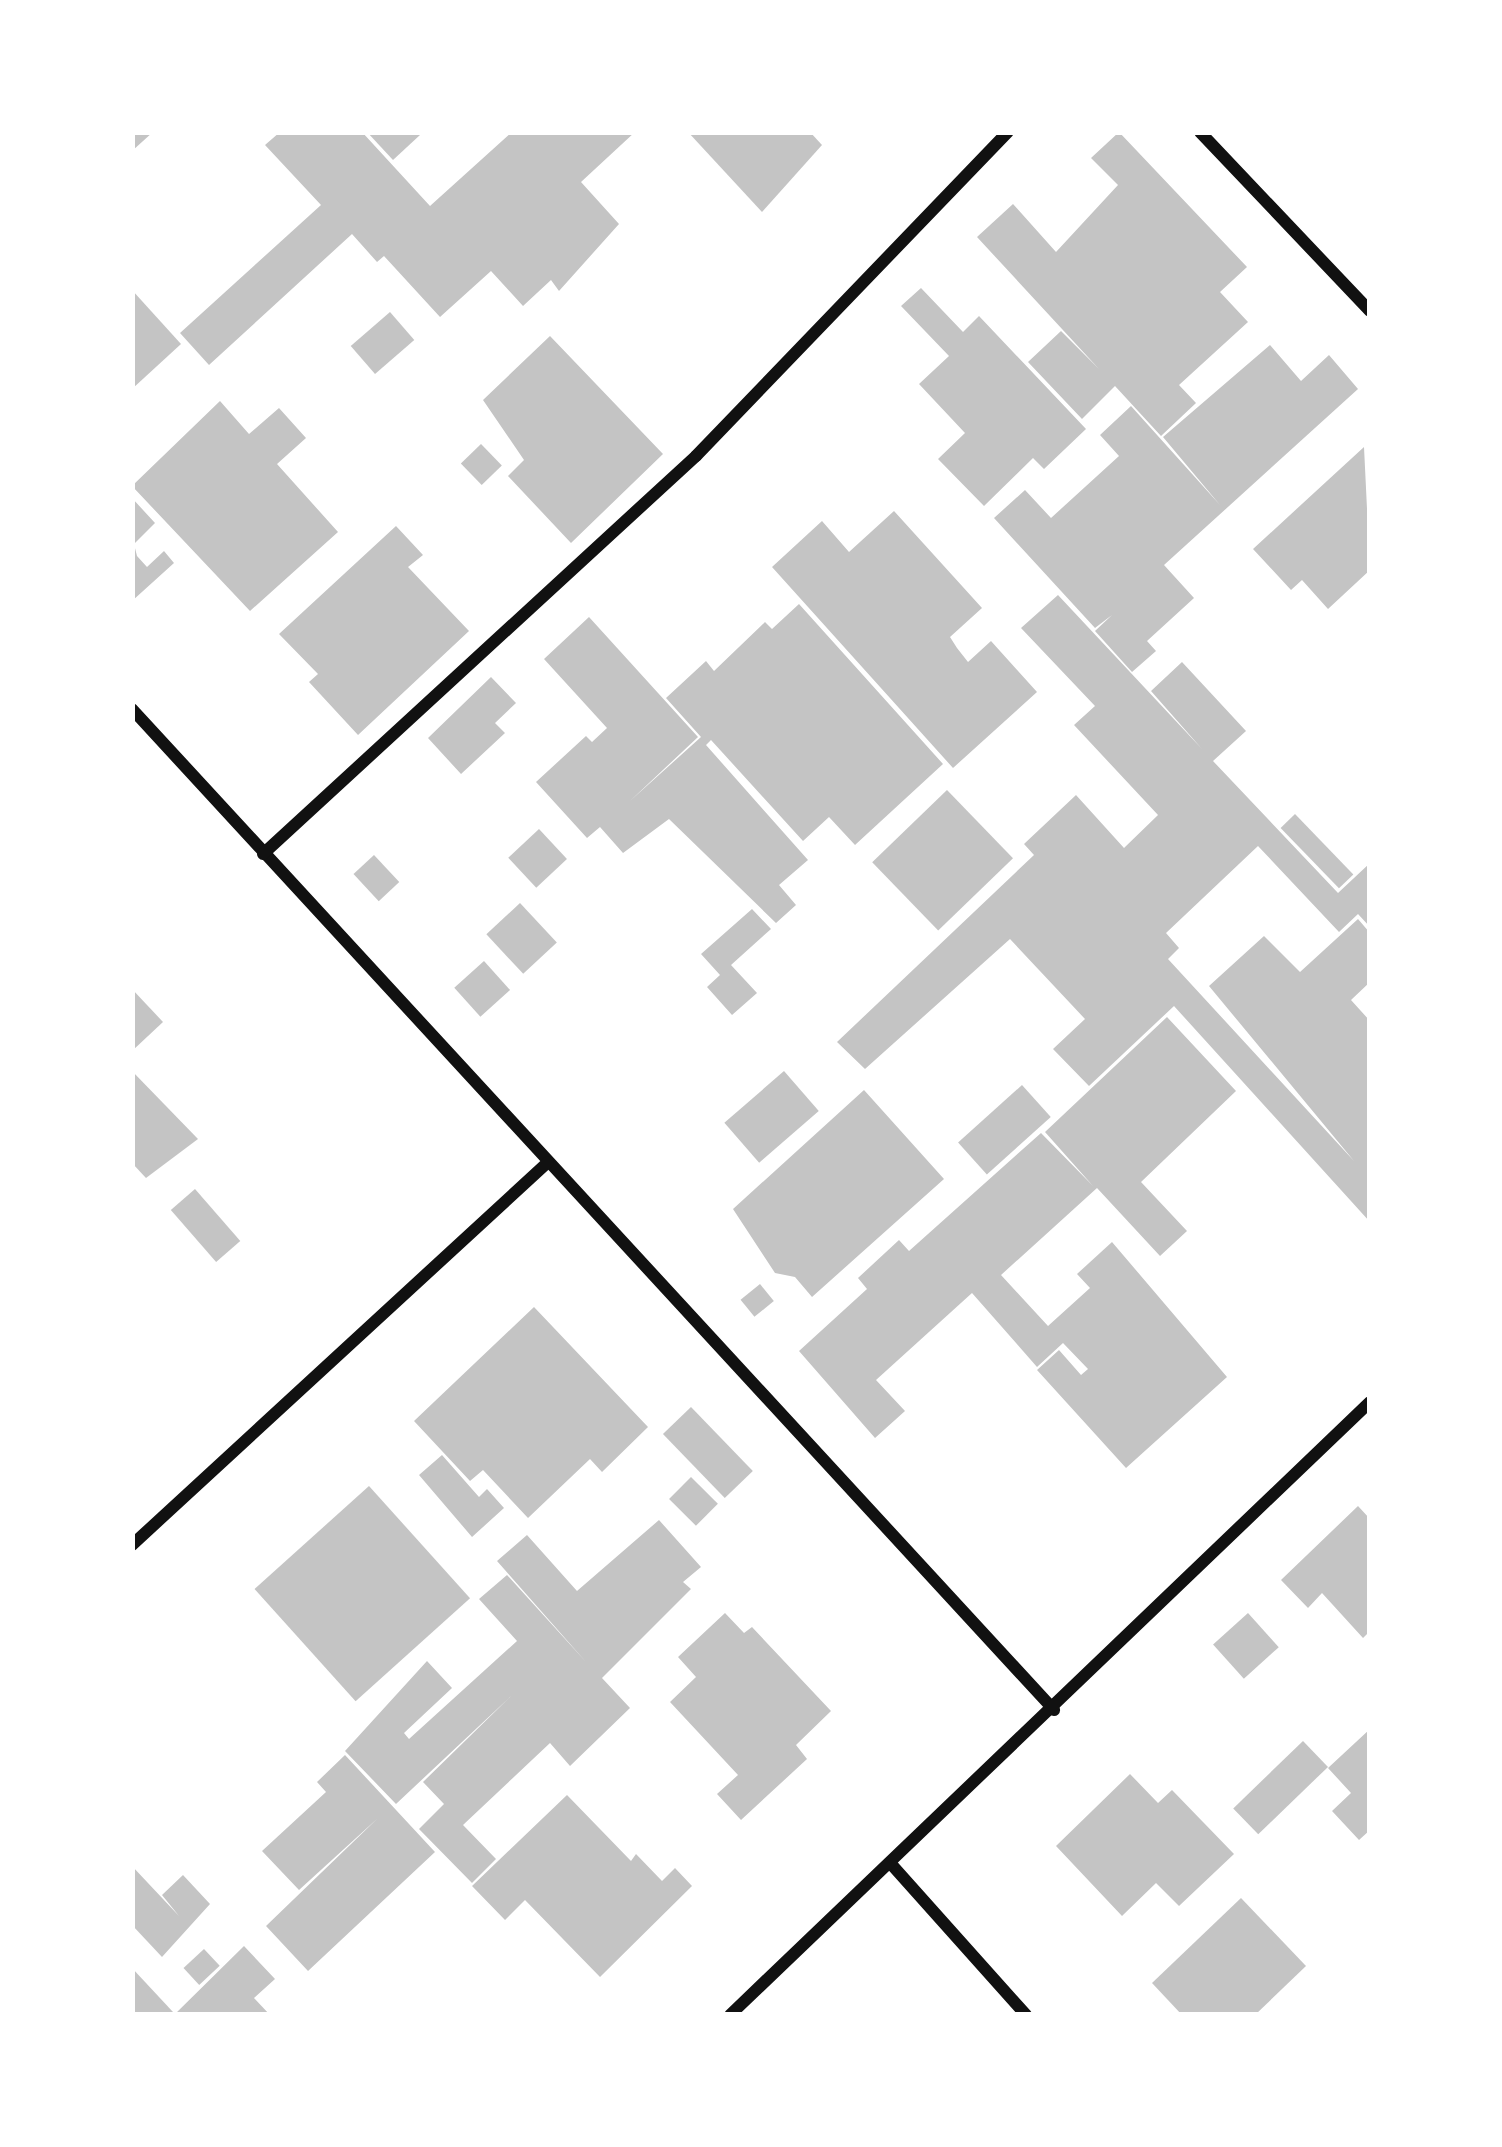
<!DOCTYPE html>
<html>
<head>
<meta charset="utf-8">
<style>
	body { margin:0 }
	#map { position:relative; width:1502px; height:2147px; overflow:hidden; background:#fff; font-family:"Asap Condensed",sans-serif }
	div>[style] { position:absolute }
	.building>* { inset:0; background:#c4c4c4; transform-origin:0 0 }
	.minor>* { height:12px; margin:-6px; padding:0 6px; transform-origin:6px; border-radius:6px; background:#111 }
	span { translate:-50% -50%; white-space:nowrap; text-align:center; line-height:1.15; -webkit-text-stroke:9px #fff; paint-order:stroke }
	.frame { position:absolute; inset:0; border:135px solid #fff; pointer-events:none }
</style>
</head>
<body>
<div id="map">
	<div class="building">
		<div style="clip-path:polygon(132px 132px,153px 132px,132px 151px)"></div>
		<div style="clip-path:polygon(280px 132px,362px 132px,430px 206px,512px 132px,635px 132px,581px 182px,619px 224px,559px 291px,551px 280px,523px 306px,491px 271px,440px 317px,384px 256px,377px 262px,352px 234px,209px 365px,180px 333px,321px 205px,265px 145px)"></div>
		<div style="clip-path:polygon(367px 132px,418px 132px,420px 135px,393px 160px)"></div>
		<div style="clip-path:polygon(688px 132px,810px 132px,822px 145px,762px 212px)"></div>
		<div style="clip-path:polygon(1119px 132px,1247px 267px,1220px 292px,1248px 322px,1179px 385px,1196px 403px,1161px 436px,1115px 386px,1082px 419px,1028px 362px,1061px 331px,1099px 369px,977px 237px,1013px 204px,1056px 252px,1118px 185px,1091px 158px)"></div>
		<div style="clip-path:polygon(921px 288px,963px 332px,979px 316px,1086px 429px,1044px 469px,1033px 458px,984px 506px,938px 459px,965px 433px,919px 384px,949px 356px,901px 306px)"></div>
		<div style="clip-path:polygon(132px 290px,181px 344px,132px 389px)"></div>
		<div style="left:390px;top:312px;width:37px;height:52px;rotate:49deg"></div>
		<div style="clip-path:polygon(550px 336px,663px 454px,571px 543px,508px 476px,524px 460px,483px 400px)"></div>
		<div style="clip-path:polygon(1270px 345px,1301px 381px,1329px 355px,1358px 389px,1164px 565px,1194px 598px,1147px 641px,1156px 651px,1132px 672px,1095px 631px,1112px 615px,1095px 628px,994px 518px,1025px 490px,1051px 518px,1119px 456px,1100px 435px,1131px 406px,1220px 505px,1163px 437px)"></div>
		<div style="clip-path:polygon(220px 401px,249px 434px,279px 408px,306px 438px,277px 464px,338px 532px,250px 611px,132px 486px)"></div>
		<div style="left:481px;top:444px;width:30px;height:28px;rotate:46deg"></div>
		<div style="clip-path:polygon(1364px 447px,1370px 570px,1328px 609px,1302px 580px,1291px 590px,1253px 549px)"></div>
		<div style="clip-path:polygon(132px 498px,155px 523px,134px 544px,137px 556px,147px 567px,164px 551px,174px 563px,132px 601px)"></div>
		<div style="clip-path:polygon(894px 511px,982px 608px,950px 637px,957px 648px,968px 662px,991px 641px,1037px 692px,953px 768px,772px 567px,822px 521px,849px 552px)"></div>
		<div style="clip-path:polygon(396px 526px,423px 555px,408px 567px,469px 631px,358px 735px,309px 682px,318px 674px,279px 634px)"></div>
		<div style="clip-path:polygon(1058px 595px,1202px 749px,1151px 691px,1182px 662px,1246px 731px,1213px 761px,1338px 893px,1370px 863px,1370px 927px,1358px 914px,1339px 932px,1258px 846px,1166px 933px,1179px 948px,1168px 959px,1354px 1161px,1209px 986px,1264px 936px,1300px 972px,1358px 919px,1370px 933px,1370px 982px,1351px 1000px,1370px 1021px,1370px 1222px,1174px 1006px,1089px 1086px,1053px 1049px,1085px 1019px,1010px 939px,865px 1069px,837px 1042px,1034px 855px,1024px 844px,1076px 795px,1124px 848px,1158px 815px,1074px 725px,1095px 706px,1021px 628px)"></div>
		<div style="clip-path:polygon(799px 604px,943px 764px,855px 845px,829px 817px,803px 841px,711px 740px,706px 745px,808px 860px,779px 885px,796px 905px,776px 923px,669px 819px,623px 853px,600px 827px,587px 838px,536px 782px,586px 736px,592px 742px,607px 728px,544px 659px,589px 617px,698px 737px,630px 801px,701px 737px,666px 698px,706px 661px,714px 671px,765px 622px,772px 629px)"></div>
		<div style="clip-path:polygon(491px 677px,516px 703px,495px 723px,505px 733px,461px 774px,428px 738px)"></div>
		<div style="left:947px;top:790px;width:95px;height:104px;rotate:46deg"></div>
		<div style="left:1295px;top:814px;width:84px;height:20px;rotate:46deg"></div>
		<div style="left:539px;top:829px;width:41px;height:42px;rotate:47deg"></div>
		<div style="left:374px;top:855px;width:37px;height:28px;rotate:47deg"></div>
		<div style="left:520px;top:903px;width:54px;height:46px;rotate:47deg"></div>
		<div style="clip-path:polygon(752px 909px,771px 929px,731px 965px,757px 993px,732px 1015px,707px 987px,720px 975px,701px 954px)"></div>
		<div style="left:484px;top:961px;width:39px;height:40px;rotate:48deg"></div>
		<div style="clip-path:polygon(132px 989px,163px 1022px,132px 1051px)"></div>
		<div style="clip-path:polygon(1167px 1017px,1236px 1091px,1141px 1182px,1187px 1231px,1160px 1256px,1097px 1188px,1001px 1275px,1048px 1326px,1090px 1288px,1077px 1274px,1112px 1242px,1227px 1377px,1126px 1468px,1037px 1370px,1059px 1350px,1081px 1375px,1088px 1369px,1063px 1343px,1037px 1367px,972px 1293px,876px 1380px,905px 1411px,875px 1438px,799px 1351px,867px 1289px,858px 1278px,899px 1240px,909px 1251px,1041px 1133px,1093px 1186px,1045px 1132px)"></div>
		<div style="clip-path:polygon(132px 1071px,198px 1139px,146px 1178px,132px 1163px)"></div>
		<div style="left:784px;top:1071px;width:53px;height:79px;rotate:49deg"></div>
		<div style="left:1022px;top:1085px;width:43px;height:86px;rotate:48deg"></div>
		<div style="clip-path:polygon(864px 1090px,944px 1179px,812px 1297px,795px 1277px,775px 1273px,733px 1209px)"></div>
		<div style="left:195px;top:1189px;width:69px;height:32px;rotate:49deg"></div>
		<div style="left:760px;top:1284px;width:22px;height:25px;rotate:51deg"></div>
		<div style="clip-path:polygon(534px 1307px,648px 1427px,602px 1472px,590px 1459px,528px 1518px,483px 1470px,470px 1481px,414px 1421px)"></div>
		<div style="left:691px;top:1407px;width:89px;height:39px;rotate:46deg"></div>
		<div style="clip-path:polygon(442px 1455px,479px 1497px,487px 1489px,504px 1508px,472px 1537px,419px 1475px)"></div>
		<div style="left:691px;top:1477px;width:38px;height:31px;rotate:45deg"></div>
		<div style="left:369px;top:1486px;width:151px;height:154px;rotate:48deg"></div>
		<div style="clip-path:polygon(1358px 1506px,1370px 1519px,1370px 1631px,1363px 1638px,1322px 1593px,1308px 1608px,1281px 1580px)"></div>
		<div style="clip-path:polygon(659px 1520px,701px 1567px,683px 1582px,691px 1589px,602px 1678px,630px 1708px,570px 1766px,550px 1743px,463px 1825px,496px 1859px,472px 1883px,419px 1829px,444px 1804px,423px 1782px,511px 1696px,396px 1804px,345px 1751px,427px 1661px,452px 1688px,404px 1733px,409px 1739px,517px 1641px,479px 1599px,507px 1575px,586px 1662px,497px 1561px,527px 1535px,577px 1591px)"></div>
		<div style="clip-path:polygon(725px 1613px,744px 1633px,752px 1627px,831px 1711px,796px 1745px,807px 1759px,741px 1820px,717px 1794px,738px 1775px,670px 1702px,696px 1677px,678px 1657px)"></div>
		<div style="left:1248px;top:1613px;width:46px;height:47px;rotate:48deg"></div>
		<div style="clip-path:polygon(1370px 1729px,1370px 1830px,1359px 1840px,1332px 1811px,1351px 1793px,1328px 1768px)"></div>
		<div style="left:1303px;top:1741px;width:36px;height:97px;rotate:46deg"></div>
		<div style="clip-path:polygon(345px 1755px,435px 1852px,308px 1971px,266px 1926px,378px 1818px,299px 1890px,262px 1851px,326px 1792px,317px 1782px)"></div>
		<div style="clip-path:polygon(1130px 1774px,1158px 1803px,1172px 1790px,1234px 1854px,1179px 1906px,1156px 1883px,1122px 1916px,1056px 1846px)"></div>
		<div style="clip-path:polygon(567px 1795px,631px 1861px,636px 1854px,662px 1881px,675px 1868px,692px 1886px,600px 1977px,525px 1900px,505px 1920px,472px 1886px)"></div>
		<div style="clip-path:polygon(132px 1866px,179px 1916px,162px 1895px,183px 1875px,210px 1904px,162px 1957px,132px 1925px)"></div>
		<div style="clip-path:polygon(1241px 1898px,1306px 1966px,1255px 2015px,1182px 2015px,1152px 1983px)"></div>
		<div style="clip-path:polygon(244px 1946px,275px 1979px,254px 1998px,270px 2015px,174px 2015px)"></div>
		<div style="left:204px;top:1949px;width:23px;height:28px;rotate:47deg"></div>
		<div style="clip-path:polygon(132px 1968px,173px 2012px,169px 2015px,132px 2015px)"></div>
	</div>
	<div class="minor">
		<div style="left:1200px;top:132px;width:247px;rotate:46.5deg"></div>
		<div style="left:132px;top:709px;width:1361px;rotate:47.35deg"></div>
		<div style="left:263px;top:854px;width:588px;rotate:-42.59deg"></div>
		<div style="left:696px;top:456px;width:450px;rotate:-46.1deg"></div>
		<div style="left:132px;top:1545px;width:565px;rotate:-42.63deg"></div>
		<div style="left:892px;top:1865px;width:201px;rotate:48.2deg"></div>
		<div style="left:730px;top:2015px;width:886px;rotate:-43.77deg"></div>
	</div>
	<div class="frame"></div>
</div>
</body>
</html>
